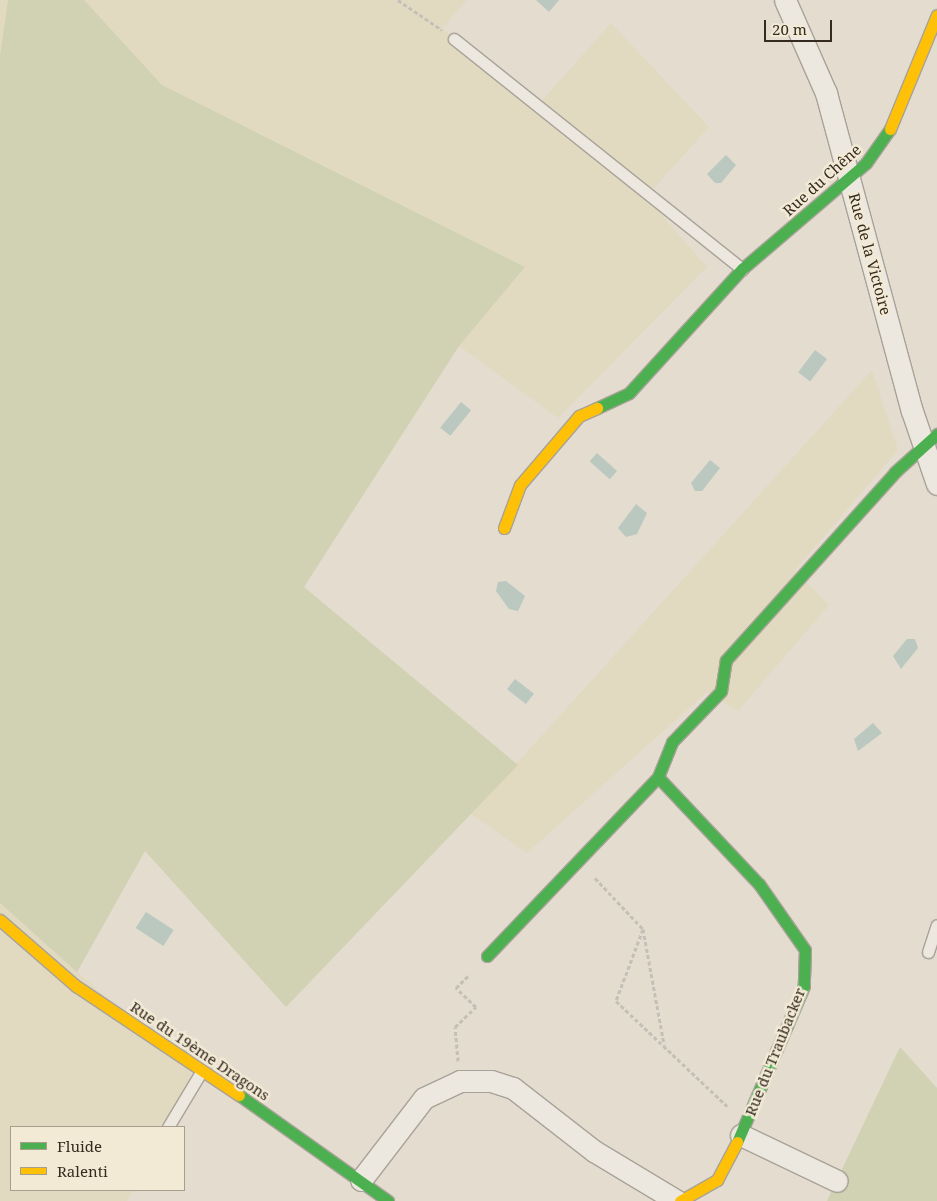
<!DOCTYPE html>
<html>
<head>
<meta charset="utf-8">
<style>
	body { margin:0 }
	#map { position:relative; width:937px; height:1201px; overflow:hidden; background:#e3dccf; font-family:"Noto Serif",serif }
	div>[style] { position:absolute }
	.farmland>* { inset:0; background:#e1dac1 }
	.green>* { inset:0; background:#d1d1b3 }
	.water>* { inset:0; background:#bac8bf; transform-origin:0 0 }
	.path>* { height:3px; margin-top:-1.5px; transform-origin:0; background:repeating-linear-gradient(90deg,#c4bfb7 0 4px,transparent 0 6.5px) }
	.roads { filter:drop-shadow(1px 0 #a8a298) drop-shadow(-1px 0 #a8a298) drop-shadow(0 1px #a8a298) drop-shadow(0 -1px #a8a298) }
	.lane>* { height:11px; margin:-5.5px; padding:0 5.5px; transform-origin:5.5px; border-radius:5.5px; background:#ece8e0 }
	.street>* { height:21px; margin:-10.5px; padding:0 10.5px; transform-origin:10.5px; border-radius:10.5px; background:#ece8e0 }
	.fast>* { height:11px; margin:-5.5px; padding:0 5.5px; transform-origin:5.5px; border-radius:5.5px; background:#4caf50 }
	.slow>* { height:11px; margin:-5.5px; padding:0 5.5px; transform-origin:5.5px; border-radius:5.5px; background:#ffc107 }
	span { translate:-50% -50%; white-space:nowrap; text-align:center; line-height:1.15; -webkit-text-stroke:5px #f3ead6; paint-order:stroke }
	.street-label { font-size:15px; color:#362b20 }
	.legend { position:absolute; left:10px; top:1126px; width:175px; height:65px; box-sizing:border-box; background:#f3ead6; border:1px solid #a79e8d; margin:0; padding:6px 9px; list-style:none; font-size:15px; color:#362b20 }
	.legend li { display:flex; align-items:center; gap:10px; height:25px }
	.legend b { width:25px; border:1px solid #a79e8d }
	.scale { position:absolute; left:764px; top:20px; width:68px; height:22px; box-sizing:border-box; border:2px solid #362b20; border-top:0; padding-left:6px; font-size:15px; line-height:18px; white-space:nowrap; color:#362b20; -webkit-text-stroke:4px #f3ead6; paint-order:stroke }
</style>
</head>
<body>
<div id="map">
	<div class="farmland">
		<div style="clip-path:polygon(0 0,8px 0,0 56px)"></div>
		<div style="clip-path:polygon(84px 0,467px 0,442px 28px,538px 105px,611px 23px,709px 127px,646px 197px,707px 267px,558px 418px,459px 346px,525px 267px,162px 85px)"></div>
		<div style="clip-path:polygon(872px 370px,898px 450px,795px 570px,829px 605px,738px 711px,707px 692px,527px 853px,471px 814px)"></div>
		<div style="clip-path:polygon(0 903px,201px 1082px,173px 1127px,11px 1127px,11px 1190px,134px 1190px,127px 1201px,0 1201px)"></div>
	</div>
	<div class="green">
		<div style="clip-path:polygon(8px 0,84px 0,162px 85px,525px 267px,459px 346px,304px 587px,518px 765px,286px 1007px,145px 851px,77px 972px,0 903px,0 56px)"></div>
		<div style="clip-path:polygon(900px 1047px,937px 1088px,937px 1201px,827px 1201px)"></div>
	</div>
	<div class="water">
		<div style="clip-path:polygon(536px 0,559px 0,549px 12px)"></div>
		<div style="clip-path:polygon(726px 155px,736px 165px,721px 183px,715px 183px,707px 174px)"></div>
		<div style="left:815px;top:350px;width:15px;height:28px;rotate:37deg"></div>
		<div style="left:461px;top:402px;width:13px;height:33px;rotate:39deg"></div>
		<div style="left:597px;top:453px;width:27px;height:11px;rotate:42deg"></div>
		<div style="clip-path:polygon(710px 460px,720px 468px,702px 491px,695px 491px,691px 483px)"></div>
		<div style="clip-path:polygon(636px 504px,647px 513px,637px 534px,626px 537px,618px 528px)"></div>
		<div style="clip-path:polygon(506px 581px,525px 596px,518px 611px,509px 609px,496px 591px,498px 582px)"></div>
		<div style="clip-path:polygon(907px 639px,915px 639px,918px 648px,901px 669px,893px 656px)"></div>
		<div style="left:515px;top:679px;width:24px;height:13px;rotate:38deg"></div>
		<div style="clip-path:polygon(873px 723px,882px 733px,858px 751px,854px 739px)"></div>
		<div style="left:146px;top:912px;width:33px;height:19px;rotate:33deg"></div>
	</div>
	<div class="path">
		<div style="left:398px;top:0;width:53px;rotate:34.3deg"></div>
		<div style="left:595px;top:878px;width:70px;rotate:46.7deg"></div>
		<div style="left:643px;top:929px;width:118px;rotate:79.7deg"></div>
		<div style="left:643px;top:929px;width:77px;rotate:110.6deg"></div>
		<div style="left:616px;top:1001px;width:153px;rotate:43.4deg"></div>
		<div style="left:458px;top:1061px;width:34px;rotate:-95deg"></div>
		<div style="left:455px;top:1027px;width:29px;rotate:-44deg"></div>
		<div style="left:476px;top:1007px;width:28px;rotate:-136deg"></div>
		<div style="left:456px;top:988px;width:20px;rotate:-45deg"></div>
	</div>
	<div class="roads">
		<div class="lane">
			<div style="left:454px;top:39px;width:369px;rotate:38.6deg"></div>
			<div style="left:928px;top:952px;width:28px;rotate:-72deg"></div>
			<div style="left:168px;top:1127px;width:64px;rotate:-59deg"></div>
		</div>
		<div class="street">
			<div style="left:785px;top:0;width:102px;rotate:66.2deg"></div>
			<div style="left:826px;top:93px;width:329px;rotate:74.9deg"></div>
			<div style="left:912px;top:411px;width:77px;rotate:71.1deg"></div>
			<div style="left:741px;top:1135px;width:106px;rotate:25.6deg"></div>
			<div style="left:361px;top:1180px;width:103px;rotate:-52.5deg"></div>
			<div style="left:424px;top:1098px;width:40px;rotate:-25deg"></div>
			<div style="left:460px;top:1081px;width:31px"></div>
			<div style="left:491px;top:1081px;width:23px;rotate:18deg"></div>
			<div style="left:513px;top:1088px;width:103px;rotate:37.9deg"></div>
			<div style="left:594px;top:1151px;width:97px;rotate:31.1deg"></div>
		</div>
		<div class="fast">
			<div style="left:597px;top:408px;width:35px;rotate:-25deg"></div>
			<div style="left:629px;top:393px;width:168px;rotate:-47.7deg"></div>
			<div style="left:742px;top:269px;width:163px;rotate:-40.5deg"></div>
			<div style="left:866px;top:163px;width:42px;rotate:-54.8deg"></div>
			<div style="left:658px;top:777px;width:147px;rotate:46.7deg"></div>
			<div style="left:759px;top:884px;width:80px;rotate:55.1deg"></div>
			<div style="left:805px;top:950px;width:36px;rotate:92deg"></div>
			<div style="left:804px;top:986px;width:170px;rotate:113.2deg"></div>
			<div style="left:487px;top:956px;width:248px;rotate:-46.3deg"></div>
			<div style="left:658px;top:777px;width:38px;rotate:-68deg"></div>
			<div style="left:672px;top:742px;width:71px;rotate:-46.1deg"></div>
			<div style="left:721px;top:691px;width:31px;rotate:-81deg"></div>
			<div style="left:726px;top:660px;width:253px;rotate:-48deg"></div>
			<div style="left:895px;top:472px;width:57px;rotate:-42.1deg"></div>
			<div style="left:239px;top:1095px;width:183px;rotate:35.4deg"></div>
		</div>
		<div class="slow">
			<div style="left:890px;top:129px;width:123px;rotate:-67.6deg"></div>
			<div style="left:504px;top:528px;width:46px;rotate:-69.6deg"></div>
			<div style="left:520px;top:485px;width:91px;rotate:-49.5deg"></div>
			<div style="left:579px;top:416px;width:20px;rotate:-24deg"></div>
			<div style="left:0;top:920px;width:101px;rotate:41deg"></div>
			<div style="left:76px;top:986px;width:196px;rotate:33.8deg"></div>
			<div style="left:680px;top:1201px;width:43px;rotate:-29.6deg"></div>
			<div style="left:717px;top:1180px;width:43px;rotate:-62.2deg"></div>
		</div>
	</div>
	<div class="street-label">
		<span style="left:822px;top:180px;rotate:-42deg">Rue du Chêne</span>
		<span style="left:870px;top:254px;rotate:75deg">Rue de la Victoire</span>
		<span style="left:200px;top:1051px;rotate:34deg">Rue du 19ème Dragons</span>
		<span style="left:775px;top:1052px;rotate:-68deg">Rue du Traubacker</span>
	</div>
	<ul class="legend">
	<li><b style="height:6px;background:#4caf50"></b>Fluide</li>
	<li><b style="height:6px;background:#ffc107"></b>Ralenti</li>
	</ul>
	<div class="scale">20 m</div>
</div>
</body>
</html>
